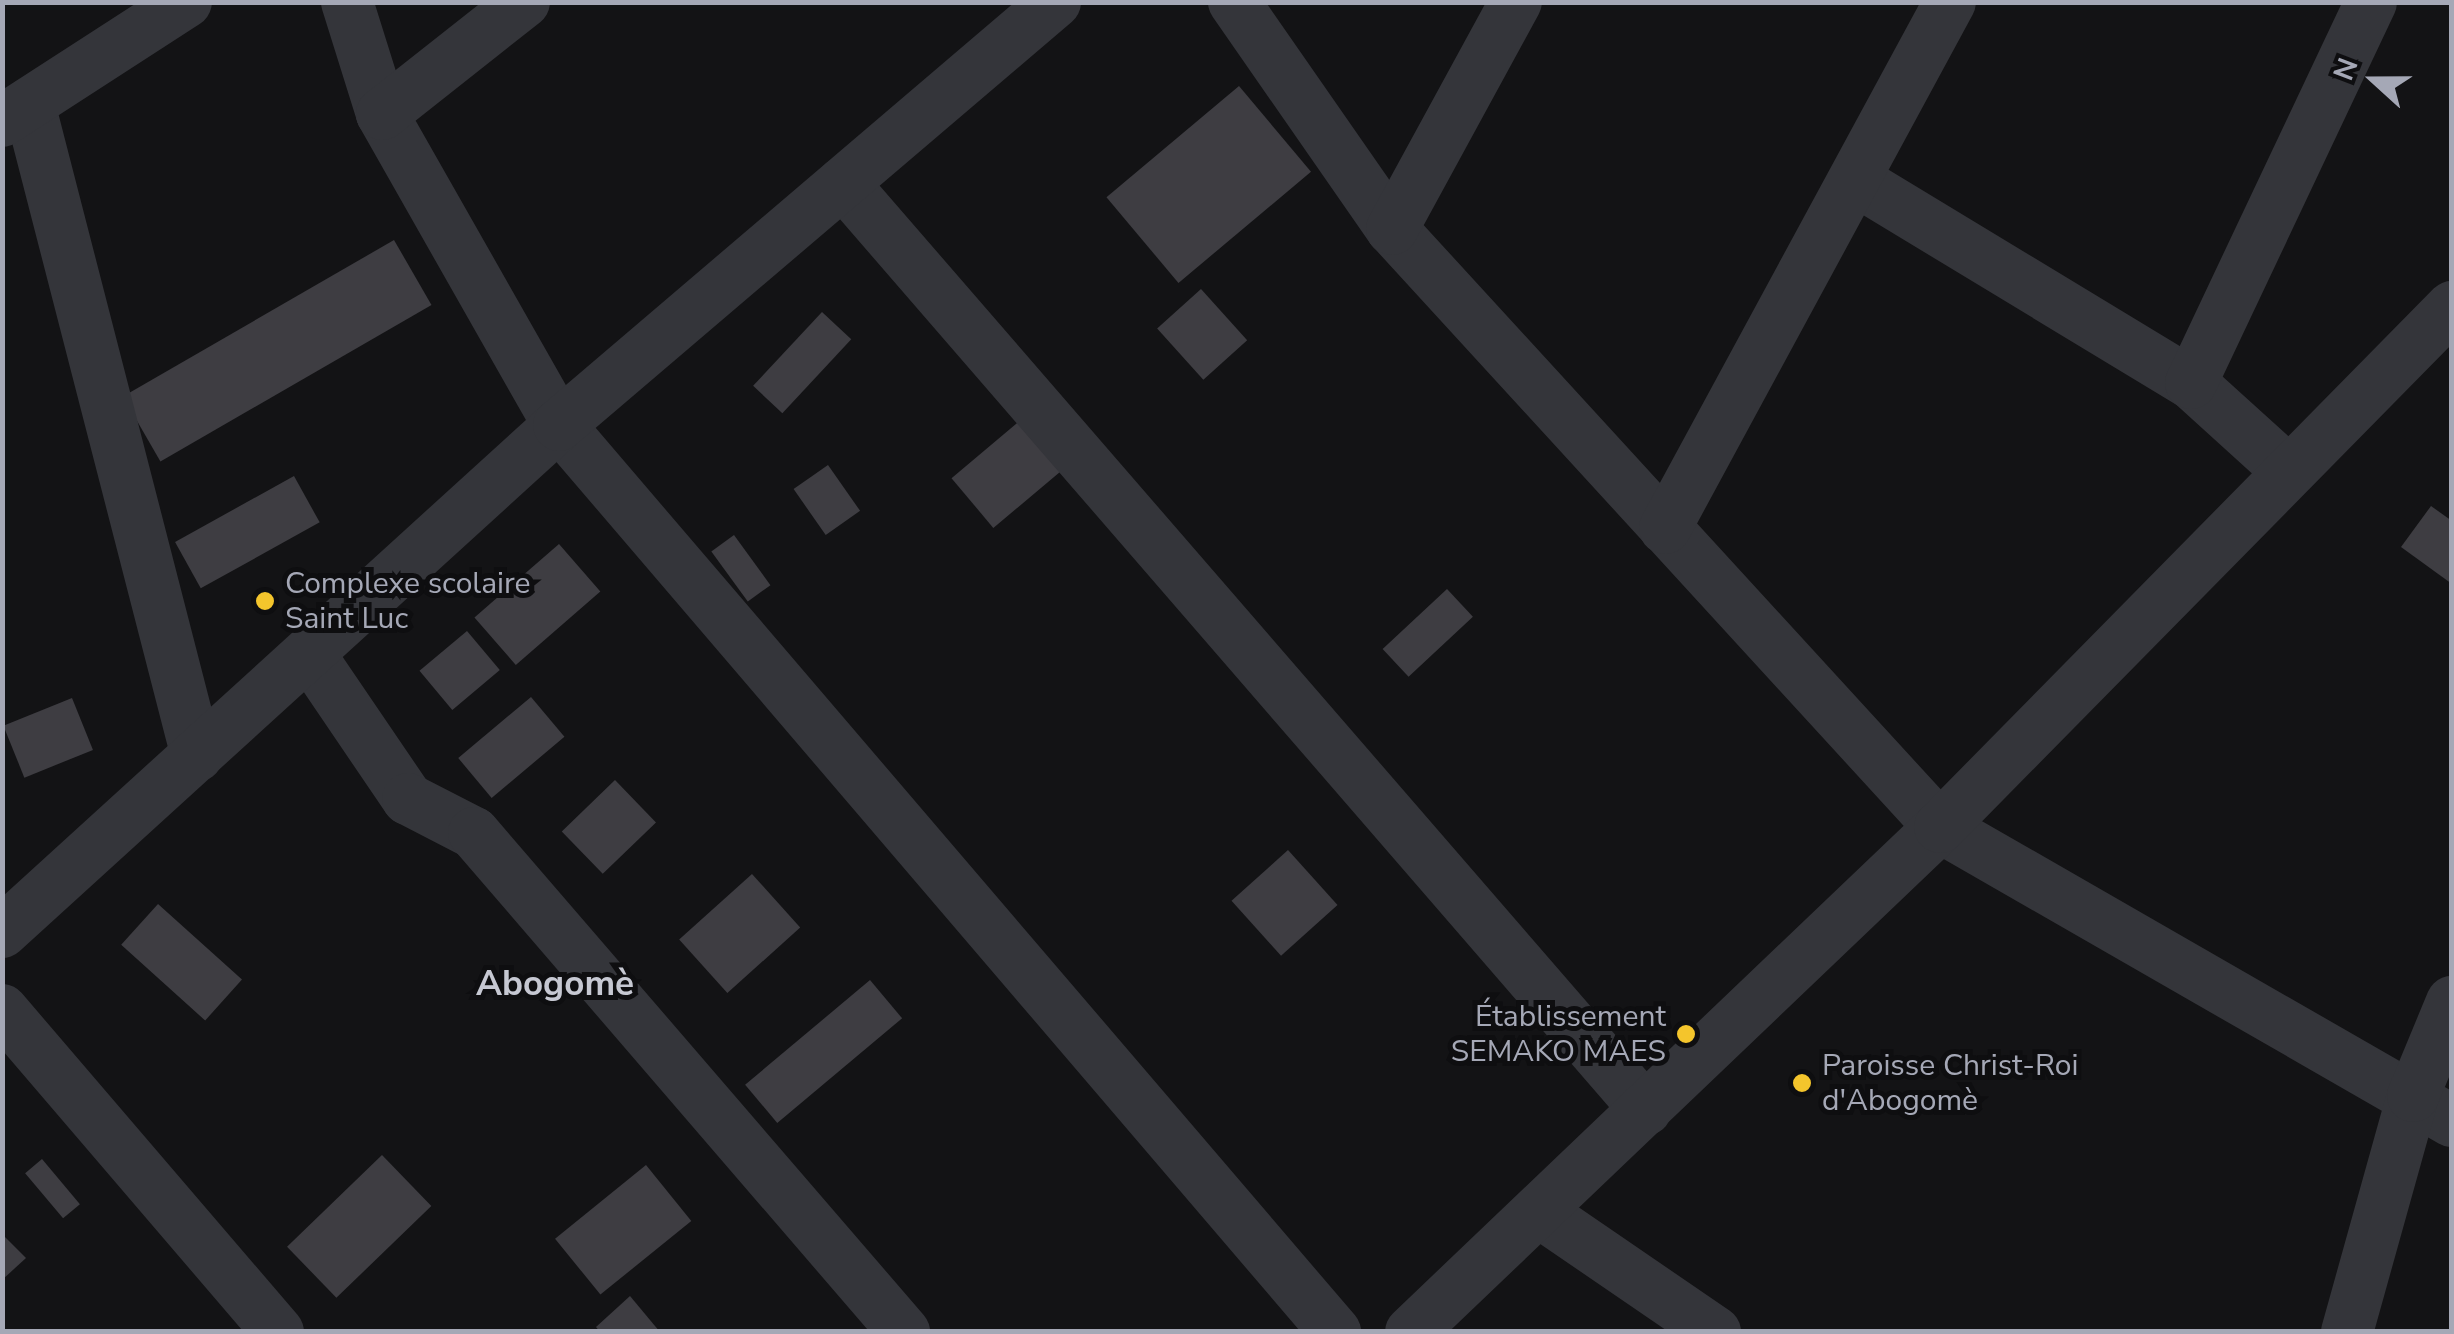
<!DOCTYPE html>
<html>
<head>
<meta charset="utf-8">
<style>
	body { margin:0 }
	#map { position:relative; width:2454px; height:1334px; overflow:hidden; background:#131315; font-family:"Nunito Sans",sans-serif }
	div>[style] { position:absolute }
	.building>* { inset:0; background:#3e3d42; transform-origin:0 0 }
	.minor>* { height:52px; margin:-26px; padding:0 26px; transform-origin:26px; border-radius:26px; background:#34353a }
	.dots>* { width:28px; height:28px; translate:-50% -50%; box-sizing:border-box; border:5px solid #0e0e10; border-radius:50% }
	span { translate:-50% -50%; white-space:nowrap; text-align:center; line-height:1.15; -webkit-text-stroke:10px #0e0e10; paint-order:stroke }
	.poi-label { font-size:30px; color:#a5a8b6 }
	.left { translate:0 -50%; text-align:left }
	.right { translate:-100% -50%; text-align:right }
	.quarter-label { font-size:35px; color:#c6c8d2; font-weight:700 }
	.frame { position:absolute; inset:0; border:5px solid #a5a8b6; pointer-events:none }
	.north { position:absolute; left:2324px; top:30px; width:100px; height:100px; -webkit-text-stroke:8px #0e0e10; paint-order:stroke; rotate:291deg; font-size:28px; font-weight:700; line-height:40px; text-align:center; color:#a5a8b6 }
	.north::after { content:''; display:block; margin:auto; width:35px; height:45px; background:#a5a8b6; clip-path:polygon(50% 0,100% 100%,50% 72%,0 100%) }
</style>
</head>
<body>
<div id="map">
	<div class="building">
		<div style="left:1239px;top:86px;width:112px;height:173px;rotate:50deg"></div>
		<div style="left:394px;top:240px;width:75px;height:313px;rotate:60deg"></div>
		<div style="left:1201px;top:289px;width:69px;height:59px;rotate:48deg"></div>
		<div style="left:822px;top:312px;width:40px;height:101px;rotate:43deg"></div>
		<div style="left:1022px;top:419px;width:65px;height:92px;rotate:50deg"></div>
		<div style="left:828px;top:465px;width:56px;height:42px;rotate:55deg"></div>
		<div style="left:294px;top:476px;width:53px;height:136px;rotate:61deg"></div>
		<div style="clip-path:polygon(2431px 506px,2452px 521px,2452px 584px,2401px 547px)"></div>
		<div style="left:734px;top:535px;width:62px;height:28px;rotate:54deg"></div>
		<div style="left:559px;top:544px;width:63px;height:112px;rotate:49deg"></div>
		<div style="left:1447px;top:589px;width:38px;height:88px;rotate:47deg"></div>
		<div style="left:467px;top:631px;width:51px;height:62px;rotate:50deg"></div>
		<div style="left:531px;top:697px;width:52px;height:95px;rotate:50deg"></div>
		<div style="left:72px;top:698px;width:56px;height:74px;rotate:68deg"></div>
		<div style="left:615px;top:780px;width:59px;height:74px;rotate:46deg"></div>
		<div style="left:1288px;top:850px;width:74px;height:76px;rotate:48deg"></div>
		<div style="left:752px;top:874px;width:72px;height:98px;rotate:48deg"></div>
		<div style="left:158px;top:904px;width:113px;height:55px;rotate:42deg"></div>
		<div style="left:870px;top:980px;width:50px;height:163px;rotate:50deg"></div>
		<div style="left:382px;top:1155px;width:71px;height:132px;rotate:46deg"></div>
		<div style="left:42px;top:1159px;width:59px;height:22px;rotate:50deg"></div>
		<div style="left:646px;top:1165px;width:72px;height:117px;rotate:51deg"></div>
		<div style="clip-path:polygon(2px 1234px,26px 1258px,2px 1280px)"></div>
		<div style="clip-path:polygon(630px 1296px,660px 1332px,600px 1332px,596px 1327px)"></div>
	</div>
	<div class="minor">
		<div style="left:347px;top:2px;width:117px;rotate:72.6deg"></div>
		<div style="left:382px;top:114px;width:358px;rotate:60.4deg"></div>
		<div style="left:559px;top:425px;width:1194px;rotate:49.45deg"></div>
		<div style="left:1234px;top:2px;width:277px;rotate:55.2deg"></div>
		<div style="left:1392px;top:229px;width:811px;rotate:47.5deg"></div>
		<div style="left:1940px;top:827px;width:590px;rotate:29.87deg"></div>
		<div style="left:29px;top:104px;width:673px;rotate:75.55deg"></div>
		<div style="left:382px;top:114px;width:181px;rotate:-38.3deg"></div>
		<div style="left:2px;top:121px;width:219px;rotate:-32.9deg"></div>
		<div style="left:1857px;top:181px;width:390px;rotate:31.2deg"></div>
		<div style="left:2191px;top:383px;width:132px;rotate:42.2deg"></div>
		<div style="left:843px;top:183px;width:1226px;rotate:49.1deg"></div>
		<div style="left:1392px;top:229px;width:259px;rotate:-61.4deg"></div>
		<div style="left:2191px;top:383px;width:421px;rotate:-64.7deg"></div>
		<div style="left:1665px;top:528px;width:598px;rotate:-61.55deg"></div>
		<div style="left:310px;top:655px;width:174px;rotate:55.8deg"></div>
		<div style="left:408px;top:799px;width:74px;rotate:27.3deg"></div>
		<div style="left:474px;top:833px;width:659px;rotate:49.25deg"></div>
		<div style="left:2px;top:932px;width:753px;rotate:-42.31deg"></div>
		<div style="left:559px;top:425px;width:652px;rotate:-40.46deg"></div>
		<div style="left:2px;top:1010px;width:424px;rotate:49.4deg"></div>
		<div style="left:1541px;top:1213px;width:211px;rotate:34.4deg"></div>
		<div style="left:1411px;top:1332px;width:731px;rotate:-43.67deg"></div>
		<div style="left:1940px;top:827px;width:730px;rotate:-45.44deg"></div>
		<div style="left:2347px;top:1332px;width:245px;rotate:-74.4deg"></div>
		<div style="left:2413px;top:1096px;width:102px;rotate:-67.5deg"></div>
	</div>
	<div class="dots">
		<div style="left:265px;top:601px;background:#f4c52c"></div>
		<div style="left:1686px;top:1034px;background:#f4c52c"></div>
		<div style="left:1802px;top:1083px;background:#f4c52c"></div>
	</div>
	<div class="poi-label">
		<span class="left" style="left:285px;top:601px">Complexe scolaire<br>Saint Luc</span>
		<span class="right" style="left:1666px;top:1034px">Établissement<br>SEMAKO MAES</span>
		<span class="left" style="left:1822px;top:1083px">Paroisse Christ-Roi<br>d'Abogomè</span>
	</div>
	<div class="quarter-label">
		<span style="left:555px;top:984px">Abogomè</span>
	</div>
	<div class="frame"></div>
	<div class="north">N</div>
</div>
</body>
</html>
